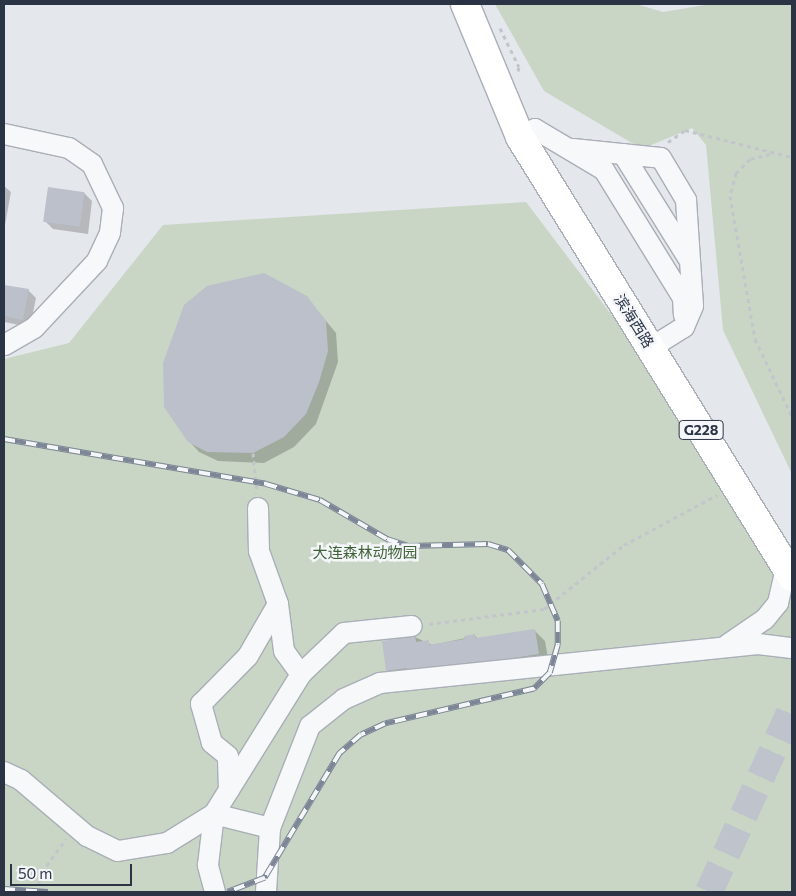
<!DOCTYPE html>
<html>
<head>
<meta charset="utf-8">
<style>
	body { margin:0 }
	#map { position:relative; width:796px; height:896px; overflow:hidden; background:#e4e7ec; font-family:Commissioner,"Noto Sans SC",sans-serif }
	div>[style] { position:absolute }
	.green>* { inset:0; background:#c9d6c5 }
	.shadow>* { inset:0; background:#0003 }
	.building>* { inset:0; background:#bbc0ca; transform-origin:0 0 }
	.highway-tunnel>* { height:28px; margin-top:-14px; transform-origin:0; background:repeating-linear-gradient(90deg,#bfc3cb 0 28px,transparent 0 42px) }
	.path>* { height:3px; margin-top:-1.5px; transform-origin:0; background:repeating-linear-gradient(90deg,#c2c5cb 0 4px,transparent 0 8px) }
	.roads { filter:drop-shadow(1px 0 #a9aeb7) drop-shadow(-1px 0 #a9aeb7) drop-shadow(0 1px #a9aeb7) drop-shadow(0 -1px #a9aeb7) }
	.minor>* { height:20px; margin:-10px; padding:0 10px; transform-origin:10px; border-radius:10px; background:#f7f8fa }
	.highway>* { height:28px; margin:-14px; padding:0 14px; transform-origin:14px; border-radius:14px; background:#fff }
	.rail>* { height:5.5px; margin-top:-2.75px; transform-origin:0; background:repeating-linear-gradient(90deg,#f4f6f9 0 11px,#7d8696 0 22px); box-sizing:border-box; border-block:1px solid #7d8696 }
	span { translate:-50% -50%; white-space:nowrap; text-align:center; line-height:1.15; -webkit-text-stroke:5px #f4f6f9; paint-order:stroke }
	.shield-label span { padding:1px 4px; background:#f4f6f9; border:1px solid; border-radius:4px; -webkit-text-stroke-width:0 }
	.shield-label { font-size:14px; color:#2b3445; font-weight:700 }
	.street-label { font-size:15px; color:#2b3445 }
	.park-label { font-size:15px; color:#3f6138 }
	.frame { position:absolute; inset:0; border:5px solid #2b3445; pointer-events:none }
	.scale { position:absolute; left:10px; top:864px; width:122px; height:22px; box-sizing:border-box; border:2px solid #2b3445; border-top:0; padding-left:6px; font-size:15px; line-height:18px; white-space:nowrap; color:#2b3445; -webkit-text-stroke:4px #f4f6f9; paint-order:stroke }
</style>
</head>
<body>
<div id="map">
	<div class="green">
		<div style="clip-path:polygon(495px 4px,636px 4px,663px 12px,711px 4px,792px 4px,792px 474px,723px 330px,706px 145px,692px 128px,642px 149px,544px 91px)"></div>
		<div style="clip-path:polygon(526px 202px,792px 553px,792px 892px,4px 892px,4px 359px,69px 343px,163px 225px)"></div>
	</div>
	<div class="shadow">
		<div style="clip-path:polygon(4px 186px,11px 192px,5px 225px,4px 225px)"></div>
		<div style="clip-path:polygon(84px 193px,92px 201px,88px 234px,53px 229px,45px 221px)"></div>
		<div style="clip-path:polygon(4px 286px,28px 290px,36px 298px,30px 327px,4px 322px)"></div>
		<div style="clip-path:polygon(306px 297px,336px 333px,338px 362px,316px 424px,294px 447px,264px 463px,218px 461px,199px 452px,189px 441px)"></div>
		<div style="clip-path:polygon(535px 631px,545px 641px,549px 664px,398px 681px,387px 670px,415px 637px,432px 645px,475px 636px,479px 639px)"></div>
	</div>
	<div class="building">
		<div style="left:48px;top:187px;width:37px;height:35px;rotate:8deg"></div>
		<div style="clip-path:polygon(264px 273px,307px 296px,326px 321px,328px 351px,319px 382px,306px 414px,284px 437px,253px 453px,207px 452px,188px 442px,164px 407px,163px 363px,184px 305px,207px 286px)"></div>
		<div style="clip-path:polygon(4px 285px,29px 289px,23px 320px,4px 316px)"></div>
		<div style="clip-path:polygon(535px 629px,539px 654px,403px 675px,407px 668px,386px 671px,382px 641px,415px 636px,416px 642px,429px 640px,429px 645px,465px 639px,464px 636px,475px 634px,476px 638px)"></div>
	</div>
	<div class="highway-tunnel">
		<div style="left:709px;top:892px;width:202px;rotate:-65.7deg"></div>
	</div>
	<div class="path">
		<div style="left:500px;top:28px;width:43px;rotate:64deg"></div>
		<div style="left:519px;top:67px;width:7px;rotate:106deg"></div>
		<div style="left:668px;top:142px;width:21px;rotate:-35deg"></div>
		<div style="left:685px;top:130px;width:110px;rotate:14.2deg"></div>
		<div style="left:770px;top:154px;width:21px;rotate:166deg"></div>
		<div style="left:750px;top:159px;width:20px;rotate:135deg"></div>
		<div style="left:736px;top:173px;width:24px;rotate:105deg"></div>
		<div style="left:730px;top:196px;width:145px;rotate:80.1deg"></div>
		<div style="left:755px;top:339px;width:86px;rotate:64.6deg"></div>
		<div style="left:253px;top:453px;width:40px;rotate:84.3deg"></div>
		<div style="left:429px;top:624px;width:116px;rotate:-7.4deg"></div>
		<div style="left:544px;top:609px;width:102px;rotate:-38.7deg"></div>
		<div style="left:624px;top:545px;width:106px;rotate:-28.3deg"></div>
		<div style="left:36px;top:892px;width:21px;rotate:-73deg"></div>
		<div style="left:42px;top:872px;width:41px;rotate:-54deg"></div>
	</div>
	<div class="roads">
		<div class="minor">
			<div style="left:4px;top:134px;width:66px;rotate:12.2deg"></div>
			<div style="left:69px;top:148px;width:28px;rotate:35deg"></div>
			<div style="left:92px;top:164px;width:49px;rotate:64.5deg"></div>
			<div style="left:113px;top:208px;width:25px;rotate:97deg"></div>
			<div style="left:110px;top:233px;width:31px;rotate:115deg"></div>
			<div style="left:97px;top:261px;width:92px;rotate:133.2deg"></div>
			<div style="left:34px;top:328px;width:34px;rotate:150deg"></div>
			<div style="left:520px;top:137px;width:17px;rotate:-28deg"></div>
			<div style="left:535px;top:129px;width:80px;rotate:30.7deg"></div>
			<div style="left:604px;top:170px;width:150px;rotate:58.3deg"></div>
			<div style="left:683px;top:298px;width:17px;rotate:87deg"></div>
			<div style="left:573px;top:149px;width:88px;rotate:5.8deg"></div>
			<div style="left:661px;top:158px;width:49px;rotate:59.2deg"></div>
			<div style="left:686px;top:200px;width:106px;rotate:86.2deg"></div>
			<div style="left:693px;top:306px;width:23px;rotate:113deg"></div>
			<div style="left:684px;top:327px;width:40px;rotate:148deg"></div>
			<div style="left:623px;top:154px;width:123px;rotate:58deg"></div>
			<div style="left:258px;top:508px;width:43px;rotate:88.7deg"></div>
			<div style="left:259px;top:551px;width:56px;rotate:70.3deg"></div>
			<div style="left:278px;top:604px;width:47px;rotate:82.7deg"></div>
			<div style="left:284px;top:651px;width:29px;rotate:54deg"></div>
			<div style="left:727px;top:645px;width:46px;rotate:-34.4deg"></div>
			<div style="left:765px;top:619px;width:21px;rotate:-51deg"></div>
			<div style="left:778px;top:603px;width:37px;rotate:-77deg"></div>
			<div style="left:4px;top:772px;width:19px;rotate:25deg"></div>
			<div style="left:21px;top:780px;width:87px;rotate:40.3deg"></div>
			<div style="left:87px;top:836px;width:34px;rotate:26deg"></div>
			<div style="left:118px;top:851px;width:50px;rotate:-9.3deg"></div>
			<div style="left:167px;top:843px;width:55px;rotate:-31.7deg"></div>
			<div style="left:214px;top:814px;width:165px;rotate:-58.1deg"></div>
			<div style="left:301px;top:674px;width:59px;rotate:-43.6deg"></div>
			<div style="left:344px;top:633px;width:68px;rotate:-5.9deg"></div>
			<div style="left:229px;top:790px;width:34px;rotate:-92deg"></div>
			<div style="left:228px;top:756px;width:21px;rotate:-141deg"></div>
			<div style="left:212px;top:743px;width:41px;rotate:-105.8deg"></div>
			<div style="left:201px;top:704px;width:67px;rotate:-45.6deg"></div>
			<div style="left:248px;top:656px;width:60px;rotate:-60deg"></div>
			<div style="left:215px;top:892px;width:28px;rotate:-105deg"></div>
			<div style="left:208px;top:865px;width:51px;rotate:-83.3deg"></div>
			<div style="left:214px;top:814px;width:58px;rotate:14deg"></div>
			<div style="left:270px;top:828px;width:110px;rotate:-68.6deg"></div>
			<div style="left:310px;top:726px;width:43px;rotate:-38.5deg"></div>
			<div style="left:344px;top:699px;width:39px;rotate:-24deg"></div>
			<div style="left:380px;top:683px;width:380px;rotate:-5.9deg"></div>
			<div style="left:758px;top:644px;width:34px;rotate:7deg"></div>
			<div style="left:266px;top:892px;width:64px;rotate:-86.4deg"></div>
		</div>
		<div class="highway">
			<div style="left:465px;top:4px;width:144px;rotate:67.5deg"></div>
			<div style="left:520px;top:137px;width:517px;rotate:58.28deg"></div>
		</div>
	</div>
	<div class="rail">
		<div style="left:4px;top:439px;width:266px;rotate:9.7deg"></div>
		<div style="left:266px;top:484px;width:56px;rotate:16.5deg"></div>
		<div style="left:320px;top:500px;width:78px;rotate:30.2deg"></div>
		<div style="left:387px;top:539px;width:23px;rotate:18deg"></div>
		<div style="left:409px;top:546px;width:79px;rotate:-1.5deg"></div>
		<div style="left:488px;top:544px;width:21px;rotate:17deg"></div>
		<div style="left:508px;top:550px;width:48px;rotate:45deg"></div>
		<div style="left:542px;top:584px;width:40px;rotate:66.6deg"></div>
		<div style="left:558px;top:621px;width:24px;rotate:90deg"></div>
		<div style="left:558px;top:645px;width:29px;rotate:106deg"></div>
		<div style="left:550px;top:673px;width:23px;rotate:135deg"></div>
		<div style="left:534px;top:689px;width:153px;rotate:166.8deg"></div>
		<div style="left:385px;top:724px;width:26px;rotate:155deg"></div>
		<div style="left:361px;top:735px;width:28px;rotate:139deg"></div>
		<div style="left:340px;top:753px;width:146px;rotate:121deg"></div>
		<div style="left:265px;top:878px;width:40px;rotate:159deg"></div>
		<div style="left:4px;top:889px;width:44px;rotate:3.9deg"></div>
	</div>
	<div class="shield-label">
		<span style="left:701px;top:430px">G228</span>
	</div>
	<div class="street-label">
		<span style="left:634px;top:321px;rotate:58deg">滨海西路</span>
	</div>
	<div class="park-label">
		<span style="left:365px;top:553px">大连森林动物园</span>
	</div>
	<div class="frame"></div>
	<div class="scale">50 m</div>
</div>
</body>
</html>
